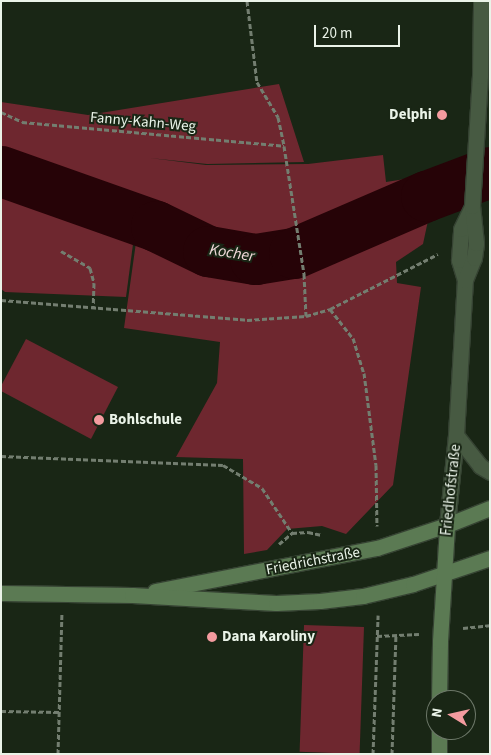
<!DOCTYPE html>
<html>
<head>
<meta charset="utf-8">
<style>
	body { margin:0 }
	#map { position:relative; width:491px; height:755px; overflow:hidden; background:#192615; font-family:"Source Sans 3",sans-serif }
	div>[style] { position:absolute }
	.green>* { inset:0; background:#6e272f; transform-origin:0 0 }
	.river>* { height:51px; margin:-25.5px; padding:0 25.5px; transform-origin:25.5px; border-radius:25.5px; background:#260307 }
	.path>* { height:3px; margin-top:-1.5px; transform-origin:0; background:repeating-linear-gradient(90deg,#737e70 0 5px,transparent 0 7.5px) }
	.roads { filter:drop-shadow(1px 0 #364333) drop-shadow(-1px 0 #364333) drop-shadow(0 1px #364333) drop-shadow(0 -1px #364333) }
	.minor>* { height:15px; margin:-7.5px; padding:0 7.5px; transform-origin:7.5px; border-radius:7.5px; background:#475a42 }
	.secondary>* { height:15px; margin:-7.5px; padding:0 7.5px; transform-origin:7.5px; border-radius:7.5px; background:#5b7a53 }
	.dots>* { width:14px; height:14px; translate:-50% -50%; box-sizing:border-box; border:2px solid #192615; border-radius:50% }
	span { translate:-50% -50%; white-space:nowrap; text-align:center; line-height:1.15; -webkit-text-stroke:4px #192615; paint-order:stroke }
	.poi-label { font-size:15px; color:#eaf3e8; font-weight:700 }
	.right { translate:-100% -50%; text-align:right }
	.left { translate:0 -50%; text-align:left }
	.street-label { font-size:15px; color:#eaf3e8 }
	.water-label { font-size:16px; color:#f2dada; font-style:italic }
	.frame { position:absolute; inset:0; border:2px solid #eaf3e8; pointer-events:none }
	.north { position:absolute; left:426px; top:690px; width:50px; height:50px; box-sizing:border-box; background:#192615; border:1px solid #6d7869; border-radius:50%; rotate:279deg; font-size:14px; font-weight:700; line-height:20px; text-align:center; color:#eaf3e8 }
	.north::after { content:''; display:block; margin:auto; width:18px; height:22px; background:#f49b9f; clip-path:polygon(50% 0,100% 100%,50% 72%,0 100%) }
	.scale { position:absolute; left:314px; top:25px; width:86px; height:22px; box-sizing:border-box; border:2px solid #eaf3e8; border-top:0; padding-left:6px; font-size:15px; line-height:18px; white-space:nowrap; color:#eaf3e8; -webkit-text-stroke:4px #192615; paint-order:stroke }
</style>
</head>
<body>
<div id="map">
	<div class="green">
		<div style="clip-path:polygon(279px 84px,304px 162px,207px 164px,150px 158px,206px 165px,308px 164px,383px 155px,386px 182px,418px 177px,432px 202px,423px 244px,396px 262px,397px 283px,421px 287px,393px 485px,346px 534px,322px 526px,287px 529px,267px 550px,244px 554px,243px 459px,176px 457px,217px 383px,220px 342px,124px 328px,138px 228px,1px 178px,1px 102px,88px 115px)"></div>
		<div style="clip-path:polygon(1px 180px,135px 229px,126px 297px,5px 292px,1px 289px)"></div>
		<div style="clip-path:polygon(26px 339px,118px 387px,91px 439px,1px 391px,1px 386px)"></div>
		<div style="left:364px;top:627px;width:127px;height:60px;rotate:92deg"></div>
	</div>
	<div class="river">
		<div style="left:1px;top:171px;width:164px;rotate:19.5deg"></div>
		<div style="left:156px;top:226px;width:58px;rotate:25.7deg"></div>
		<div style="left:208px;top:251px;width:48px;rotate:9.7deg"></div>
		<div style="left:255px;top:259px;width:39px;rotate:-9deg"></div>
		<div style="left:294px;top:253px;width:144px;rotate:-23.4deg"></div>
		<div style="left:426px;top:196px;width:68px;rotate:-20.6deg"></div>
	</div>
	<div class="path">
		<div style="left:247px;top:1px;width:82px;rotate:83deg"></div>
		<div style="left:257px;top:82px;width:41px;rotate:59deg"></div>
		<div style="left:278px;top:117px;width:30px;rotate:78deg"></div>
		<div style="left:284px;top:146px;width:130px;rotate:81.1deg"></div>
		<div style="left:304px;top:274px;width:42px;rotate:87.3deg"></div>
		<div style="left:1px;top:112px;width:23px;rotate:25deg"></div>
		<div style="left:22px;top:122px;width:263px;rotate:5.2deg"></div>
		<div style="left:61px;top:251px;width:34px;rotate:30deg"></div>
		<div style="left:90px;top:268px;width:16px;rotate:75deg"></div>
		<div style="left:94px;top:283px;width:25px;rotate:92deg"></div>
		<div style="left:1px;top:300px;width:247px;rotate:4.6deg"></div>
		<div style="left:247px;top:320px;width:59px;rotate:-3.9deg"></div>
		<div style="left:306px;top:316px;width:25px;rotate:-16deg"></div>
		<div style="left:330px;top:309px;width:121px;rotate:-27deg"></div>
		<div style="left:330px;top:309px;width:37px;rotate:52deg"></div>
		<div style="left:353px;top:338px;width:37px;rotate:73deg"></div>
		<div style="left:364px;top:373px;width:93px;rotate:82.6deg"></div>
		<div style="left:376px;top:465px;width:61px;rotate:89.1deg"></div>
		<div style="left:1px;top:456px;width:222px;rotate:2.3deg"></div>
		<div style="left:223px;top:465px;width:45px;rotate:30.5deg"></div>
		<div style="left:262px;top:488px;width:54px;rotate:56.3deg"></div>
		<div style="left:279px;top:544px;width:17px;rotate:-40deg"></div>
		<div style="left:292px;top:533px;width:16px;rotate:-4deg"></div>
		<div style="left:308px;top:532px;width:14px;rotate:12deg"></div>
		<div style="left:463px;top:628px;width:27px;rotate:-6deg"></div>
		<div style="left:377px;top:636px;width:42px;rotate:-2.7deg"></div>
		<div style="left:1px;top:711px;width:58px;rotate:1deg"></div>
		<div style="left:58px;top:754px;width:140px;rotate:-88.4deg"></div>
		<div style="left:373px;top:754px;width:139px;rotate:-87.9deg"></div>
		<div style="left:392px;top:754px;width:118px;rotate:-88.1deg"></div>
	</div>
	<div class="roads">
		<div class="minor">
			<div style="left:465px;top:280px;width:21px;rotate:-107deg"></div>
			<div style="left:459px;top:260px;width:31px;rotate:-86deg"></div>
			<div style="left:461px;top:229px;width:25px;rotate:-64deg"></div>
			<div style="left:456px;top:435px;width:39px;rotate:52deg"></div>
			<div style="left:480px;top:466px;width:12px;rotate:31deg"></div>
			<div style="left:447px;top:525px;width:90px;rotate:-84.3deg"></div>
			<div style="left:456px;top:435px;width:155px;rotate:-86.7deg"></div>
			<div style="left:465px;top:280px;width:24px;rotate:-68deg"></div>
			<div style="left:474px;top:258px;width:15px;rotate:-82deg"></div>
			<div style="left:476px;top:243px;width:37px;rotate:-96deg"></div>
			<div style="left:472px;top:206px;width:130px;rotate:-86.5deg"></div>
			<div style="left:480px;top:76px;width:75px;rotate:-89.2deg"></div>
		</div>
		<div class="secondary">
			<div style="left:155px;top:591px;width:226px;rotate:-11deg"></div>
			<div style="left:377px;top:548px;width:74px;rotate:-18.2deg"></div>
			<div style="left:447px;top:525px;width:46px;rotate:-21.6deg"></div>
			<div style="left:1px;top:593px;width:131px;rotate:0.9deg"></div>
			<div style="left:132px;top:595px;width:144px;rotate:3.2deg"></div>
			<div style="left:276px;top:603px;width:44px;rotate:-2.6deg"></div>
			<div style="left:320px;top:601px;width:43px;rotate:-6.6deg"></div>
			<div style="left:363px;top:596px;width:51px;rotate:-13.5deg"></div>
			<div style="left:413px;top:584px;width:81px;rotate:-18.7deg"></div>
			<div style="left:439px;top:700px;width:59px;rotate:-89deg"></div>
			<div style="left:440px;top:641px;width:116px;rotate:-86.5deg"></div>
			<div style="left:439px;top:754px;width:24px;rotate:-90deg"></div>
		</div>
	</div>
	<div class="dots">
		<div style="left:442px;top:115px;background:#f49b9f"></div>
		<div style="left:99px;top:420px;background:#f49b9f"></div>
		<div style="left:212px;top:637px;background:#f49b9f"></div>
	</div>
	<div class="poi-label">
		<span class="right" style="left:432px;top:115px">Delphi</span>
		<span class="left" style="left:109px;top:420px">Bohlschule</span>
		<span class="left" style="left:222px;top:637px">Dana Karoliny</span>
	</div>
	<div class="street-label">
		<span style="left:143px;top:122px;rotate:5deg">Fanny-Kahn-Weg</span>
		<span style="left:451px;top:490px;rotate:-84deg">Friedhofstraße</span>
		<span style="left:313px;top:561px;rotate:-11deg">Friedrichstraße</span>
	</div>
	<div class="water-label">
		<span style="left:232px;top:253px;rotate:9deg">Kocher</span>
	</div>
	<div class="frame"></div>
	<div class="north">N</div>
	<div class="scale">20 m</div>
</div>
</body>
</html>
